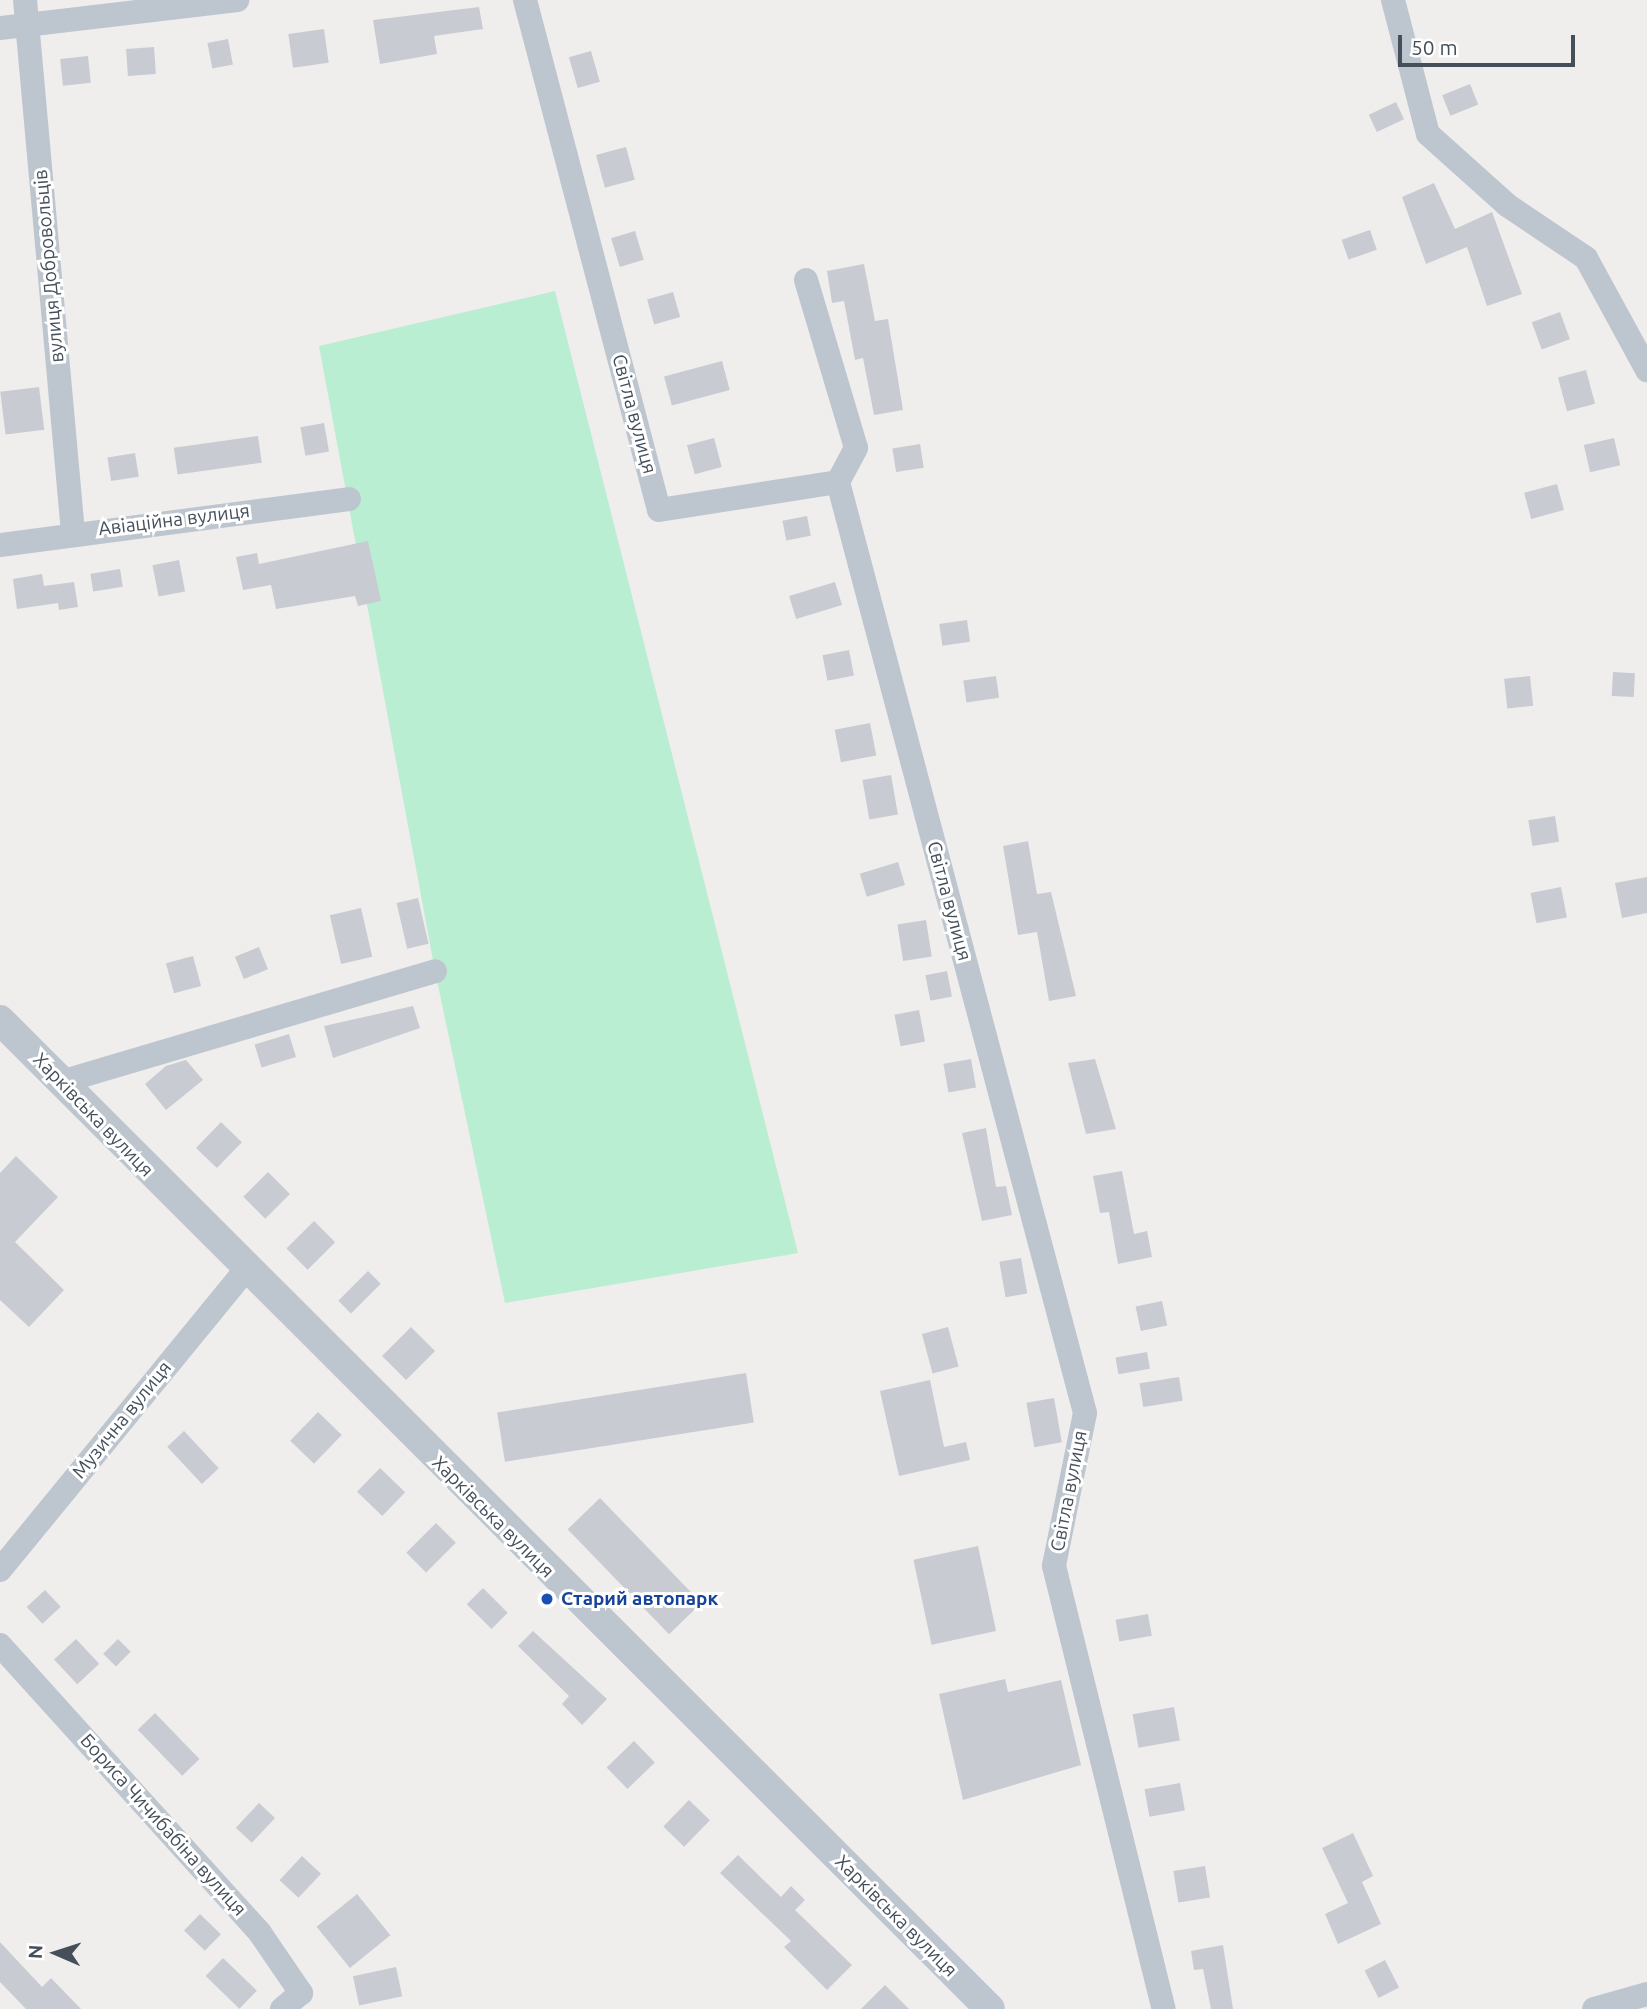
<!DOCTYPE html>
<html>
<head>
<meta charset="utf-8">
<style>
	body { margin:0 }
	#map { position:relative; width:1647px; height:2009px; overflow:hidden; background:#f0eded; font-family:Ubuntu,sans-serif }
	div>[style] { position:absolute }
	.green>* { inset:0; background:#baeed2 }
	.building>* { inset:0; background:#c9cbd3; transform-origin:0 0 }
	.minor>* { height:24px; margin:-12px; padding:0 12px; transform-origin:12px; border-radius:12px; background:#bdc6cf }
	.tertiary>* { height:30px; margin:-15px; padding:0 15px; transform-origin:15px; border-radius:15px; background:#bdc6cf }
	.dots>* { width:19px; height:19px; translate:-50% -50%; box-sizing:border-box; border:4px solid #fff; border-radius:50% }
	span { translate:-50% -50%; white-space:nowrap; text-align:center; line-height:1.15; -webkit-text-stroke:6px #fff; paint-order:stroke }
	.street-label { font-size:19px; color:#454f5a }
	.transit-label { font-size:19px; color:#164399; font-weight:700 }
	.left { translate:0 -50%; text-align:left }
	.north { position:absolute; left:21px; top:1918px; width:70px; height:70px; -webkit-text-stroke:5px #fff; paint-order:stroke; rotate:273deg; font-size:19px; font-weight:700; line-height:28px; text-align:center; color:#454f5a }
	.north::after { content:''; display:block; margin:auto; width:24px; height:32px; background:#454f5a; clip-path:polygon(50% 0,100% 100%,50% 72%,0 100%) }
	.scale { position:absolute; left:1398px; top:35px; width:177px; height:32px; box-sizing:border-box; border:4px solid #454f5a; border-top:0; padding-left:9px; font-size:21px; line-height:24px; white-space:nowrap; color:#454f5a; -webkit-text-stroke:5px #fff; paint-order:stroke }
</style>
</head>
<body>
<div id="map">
	<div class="green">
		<div style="clip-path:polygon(555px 291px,798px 1253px,505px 1303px,435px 971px,319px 346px)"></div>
	</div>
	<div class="building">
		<div style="clip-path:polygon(479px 7px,483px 29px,434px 36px,437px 54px,380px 64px,373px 20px)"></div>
		<div style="left:324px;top:29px;width:34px;height:36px;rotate:82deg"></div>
		<div style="left:228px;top:39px;width:26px;height:21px;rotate:79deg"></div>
		<div style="left:154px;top:47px;width:27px;height:28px;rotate:86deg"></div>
		<div style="left:591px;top:51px;width:32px;height:23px;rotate:74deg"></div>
		<div style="left:88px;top:56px;width:27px;height:28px;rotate:84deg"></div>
		<div style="left:1470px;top:84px;width:22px;height:30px;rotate:68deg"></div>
		<div style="left:1396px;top:102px;width:19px;height:30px;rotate:65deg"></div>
		<div style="left:626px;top:147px;width:34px;height:31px;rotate:75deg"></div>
		<div style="clip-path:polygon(1434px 183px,1455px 229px,1492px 212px,1522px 294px,1487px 306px,1467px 247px,1426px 264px,1402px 197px)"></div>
		<div style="left:1370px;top:230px;width:21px;height:30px;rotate:71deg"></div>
		<div style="left:635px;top:231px;width:30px;height:25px;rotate:73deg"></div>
		<div style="clip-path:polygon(864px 264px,875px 321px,888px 319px,903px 410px,874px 415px,863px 358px,855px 360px,844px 301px,832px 303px,827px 271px)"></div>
		<div style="left:673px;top:292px;width:26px;height:27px;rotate:74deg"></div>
		<div style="left:1560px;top:312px;width:29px;height:30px;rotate:70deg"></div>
		<div style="left:722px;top:361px;width:30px;height:60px;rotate:75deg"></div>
		<div style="left:1586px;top:370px;width:35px;height:29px;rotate:75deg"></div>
		<div style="left:39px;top:387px;width:43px;height:39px;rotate:83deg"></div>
		<div style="left:324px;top:423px;width:29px;height:24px;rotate:80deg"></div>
		<div style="left:258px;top:436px;width:27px;height:85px;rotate:82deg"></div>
		<div style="left:714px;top:438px;width:30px;height:28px;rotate:75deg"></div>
		<div style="left:1614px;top:438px;width:28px;height:31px;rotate:77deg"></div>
		<div style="left:920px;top:444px;width:24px;height:28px;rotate:81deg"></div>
		<div style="left:135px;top:453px;width:24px;height:28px;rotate:81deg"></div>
		<div style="left:1557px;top:484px;width:27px;height:34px;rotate:75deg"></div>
		<div style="left:807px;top:516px;width:20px;height:25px;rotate:79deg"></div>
		<div style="clip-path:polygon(368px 541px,381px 601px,358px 606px,355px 596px,276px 609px,271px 585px,243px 590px,236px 557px,257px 553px,259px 564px)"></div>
		<div style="left:179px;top:560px;width:32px;height:27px;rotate:79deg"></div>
		<div style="left:120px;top:569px;width:18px;height:30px;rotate:81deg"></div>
		<div style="clip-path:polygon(42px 574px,44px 586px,74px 582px,78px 607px,59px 610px,58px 603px,17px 609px,13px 579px)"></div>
		<div style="left:835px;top:582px;width:24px;height:48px;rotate:73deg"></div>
		<div style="left:967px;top:620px;width:22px;height:28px;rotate:82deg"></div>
		<div style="left:849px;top:650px;width:26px;height:27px;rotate:79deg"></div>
		<div style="left:1613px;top:672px;width:22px;height:24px;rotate:3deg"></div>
		<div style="left:996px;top:676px;width:22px;height:33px;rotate:82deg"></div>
		<div style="left:1530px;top:676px;width:30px;height:26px;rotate:84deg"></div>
		<div style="left:870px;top:723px;width:33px;height:36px;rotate:79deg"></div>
		<div style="left:891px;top:775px;width:40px;height:29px;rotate:80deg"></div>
		<div style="left:1555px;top:816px;width:26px;height:27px;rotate:81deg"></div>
		<div style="clip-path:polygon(1028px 841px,1037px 894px,1051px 892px,1076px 996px,1049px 1001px,1037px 932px,1018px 935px,1003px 846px)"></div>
		<div style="left:898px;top:862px;width:24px;height:40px;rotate:73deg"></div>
		<div style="clip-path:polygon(1647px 877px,1647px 913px,1622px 918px,1615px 883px)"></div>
		<div style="left:1561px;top:887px;width:31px;height:31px;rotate:79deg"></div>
		<div style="left:418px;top:898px;width:47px;height:22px;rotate:77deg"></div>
		<div style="left:361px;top:908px;width:50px;height:32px;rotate:77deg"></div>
		<div style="left:926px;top:920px;width:37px;height:29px;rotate:81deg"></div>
		<div style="left:259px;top:947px;width:24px;height:26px;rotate:68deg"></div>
		<div style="left:193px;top:956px;width:31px;height:28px;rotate:75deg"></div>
		<div style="left:947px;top:971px;width:26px;height:22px;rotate:79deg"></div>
		<div style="clip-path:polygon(413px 1006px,420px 1028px,333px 1058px,324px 1026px)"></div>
		<div style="left:919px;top:1010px;width:32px;height:25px;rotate:79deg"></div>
		<div style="left:289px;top:1034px;width:24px;height:36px;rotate:73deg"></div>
		<div style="left:971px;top:1059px;width:29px;height:28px;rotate:80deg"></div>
		<div style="clip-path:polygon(1095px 1059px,1116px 1129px,1086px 1134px,1068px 1063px)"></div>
		<div style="clip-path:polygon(186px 1060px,203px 1080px,166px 1110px,145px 1084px,166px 1066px)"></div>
		<div style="left:221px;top:1122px;width:29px;height:36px;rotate:44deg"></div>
		<div style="clip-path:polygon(986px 1128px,996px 1187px,1006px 1186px,1012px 1215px,982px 1221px,962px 1133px)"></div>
		<div style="clip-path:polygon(16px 1156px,58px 1197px,15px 1242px,64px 1290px,29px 1327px,0 1300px,0 1173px)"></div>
		<div style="clip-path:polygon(1122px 1171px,1134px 1234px,1147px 1231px,1152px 1257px,1118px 1264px,1109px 1212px,1100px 1213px,1093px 1176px)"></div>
		<div style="left:268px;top:1172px;width:31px;height:35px;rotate:45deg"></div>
		<div style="left:314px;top:1221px;width:30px;height:39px;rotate:45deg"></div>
		<div style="left:1021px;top:1258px;width:36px;height:22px;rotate:80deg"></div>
		<div style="left:368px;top:1271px;width:18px;height:42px;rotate:45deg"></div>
		<div style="left:1162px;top:1301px;width:25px;height:27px;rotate:78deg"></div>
		<div style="left:411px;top:1327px;width:34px;height:41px;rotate:45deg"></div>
		<div style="left:948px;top:1327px;width:41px;height:27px;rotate:75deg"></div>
		<div style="left:1147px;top:1352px;width:17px;height:32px;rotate:80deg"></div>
		<div style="left:746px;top:1373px;width:50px;height:252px;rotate:81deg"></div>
		<div style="left:1179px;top:1377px;width:24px;height:40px;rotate:81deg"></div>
		<div style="clip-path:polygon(930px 1380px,944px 1447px,966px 1442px,970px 1460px,899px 1476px,880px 1391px)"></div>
		<div style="left:1054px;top:1398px;width:45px;height:28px;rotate:80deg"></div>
		<div style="left:318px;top:1412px;width:33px;height:40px;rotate:44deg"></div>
		<div style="left:184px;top:1431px;width:51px;height:23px;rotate:47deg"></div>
		<div style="left:380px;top:1468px;width:35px;height:33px;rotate:44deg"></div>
		<div style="left:600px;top:1498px;width:146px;height:45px;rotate:46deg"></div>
		<div style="left:436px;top:1523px;width:28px;height:42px;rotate:45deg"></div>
		<div style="left:978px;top:1546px;width:87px;height:66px;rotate:78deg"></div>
		<div style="left:483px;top:1588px;width:35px;height:23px;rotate:45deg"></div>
		<div style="left:45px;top:1590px;width:23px;height:25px;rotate:47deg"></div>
		<div style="left:1148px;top:1614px;width:22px;height:33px;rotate:80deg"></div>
		<div style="clip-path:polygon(533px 1631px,607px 1699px,582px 1725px,562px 1704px,569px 1696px,518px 1646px)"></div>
		<div style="left:76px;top:1639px;width:34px;height:30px;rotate:47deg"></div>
		<div style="left:118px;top:1639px;width:18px;height:21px;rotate:45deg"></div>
		<div style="clip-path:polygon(1005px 1679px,1008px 1692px,1061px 1680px,1081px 1765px,963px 1800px,939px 1694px)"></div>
		<div style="left:1174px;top:1707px;width:34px;height:42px;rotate:80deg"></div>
		<div style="left:155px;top:1713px;width:64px;height:24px;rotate:46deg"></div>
		<div style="left:634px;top:1741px;width:30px;height:38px;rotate:46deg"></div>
		<div style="left:1180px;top:1783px;width:28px;height:36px;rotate:80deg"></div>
		<div style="left:689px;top:1800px;width:29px;height:37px;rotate:44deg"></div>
		<div style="left:259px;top:1803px;width:22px;height:34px;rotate:43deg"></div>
		<div style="clip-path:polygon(1353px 1833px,1373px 1876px,1362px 1882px,1381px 1924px,1338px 1944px,1325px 1914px,1348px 1903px,1322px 1848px)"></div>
		<div style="clip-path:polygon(738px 1855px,781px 1897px,791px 1886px,805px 1900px,795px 1910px,852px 1965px,827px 1990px,784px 1947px,791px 1941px,720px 1873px)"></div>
		<div style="left:302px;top:1856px;width:26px;height:33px;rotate:43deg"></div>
		<div style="left:1205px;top:1866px;width:32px;height:32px;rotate:81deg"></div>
		<div style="left:357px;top:1894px;width:53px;height:52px;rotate:51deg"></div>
		<div style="left:200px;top:1914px;width:29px;height:23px;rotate:44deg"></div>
		<div style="clip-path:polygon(0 1942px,42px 1987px,51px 1978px,81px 2009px,26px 2009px,0 1982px)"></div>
		<div style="clip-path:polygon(1223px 1945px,1233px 2009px,1211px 2009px,1203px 1969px,1194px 1970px,1191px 1951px)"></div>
		<div style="left:223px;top:1958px;width:47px;height:25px;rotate:44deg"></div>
		<div style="left:1385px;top:1960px;width:31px;height:23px;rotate:63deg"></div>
		<div style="left:396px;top:1967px;width:30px;height:44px;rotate:78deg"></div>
		<div style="clip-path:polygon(885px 1985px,909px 2009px,861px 2009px)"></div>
	</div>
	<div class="minor">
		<div style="left:25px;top:0;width:535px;rotate:84.85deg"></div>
		<div style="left:525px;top:0;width:527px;rotate:75.28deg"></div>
		<div style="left:659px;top:510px;width:181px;rotate:-8.9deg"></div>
		<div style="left:838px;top:482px;width:963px;rotate:75.14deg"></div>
		<div style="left:1085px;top:1413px;width:156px;rotate:101.5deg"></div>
		<div style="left:1054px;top:1566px;width:456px;rotate:76.1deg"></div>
		<div style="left:1393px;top:0;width:138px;rotate:75.4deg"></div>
		<div style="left:1428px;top:134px;width:106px;rotate:41.9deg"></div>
		<div style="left:1507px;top:205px;width:95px;rotate:33.9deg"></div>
		<div style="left:1586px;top:258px;width:128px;rotate:61.4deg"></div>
		<div style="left:0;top:28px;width:239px;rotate:-6.7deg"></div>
		<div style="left:806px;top:280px;width:175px;rotate:73.4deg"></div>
		<div style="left:856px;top:448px;width:38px;rotate:118deg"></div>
		<div style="left:0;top:545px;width:352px;rotate:-7.5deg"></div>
		<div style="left:61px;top:1082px;width:390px;rotate:-16.5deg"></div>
		<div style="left:0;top:1570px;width:387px;rotate:-50.7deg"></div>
		<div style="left:0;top:1645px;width:388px;rotate:47.9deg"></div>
		<div style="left:260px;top:1933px;width:73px;rotate:55.7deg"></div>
		<div style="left:301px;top:1993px;width:25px;rotate:140deg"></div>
		<div style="left:1594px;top:2009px;width:55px;rotate:-15.8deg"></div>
	</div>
	<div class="tertiary">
		<div style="left:0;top:1020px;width:1399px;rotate:44.97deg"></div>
	</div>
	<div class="dots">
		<div style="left:547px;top:1599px;background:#1a4fb4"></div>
	</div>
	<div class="street-label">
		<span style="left:49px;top:266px;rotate:-95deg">вулиця Добровольців</span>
		<span style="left:634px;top:414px;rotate:75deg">Світла вулиця</span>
		<span style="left:174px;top:520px;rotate:-7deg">Авіаційна вулиця</span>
		<span style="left:949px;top:901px;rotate:75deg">Світла вулиця</span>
		<span style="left:93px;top:1115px;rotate:46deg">Харківська вулиця</span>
		<span style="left:122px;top:1420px;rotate:-51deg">Музична вулиця</span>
		<span style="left:1069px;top:1491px;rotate:-79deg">Світла вулиця</span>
		<span style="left:493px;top:1517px;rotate:45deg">Харківська вулиця</span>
		<span style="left:163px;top:1825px;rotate:48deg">Бориса Чичибабіна вулиця</span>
		<span style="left:896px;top:1916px;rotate:45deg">Харківська вулиця</span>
	</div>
	<div class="transit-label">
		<span class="left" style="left:561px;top:1599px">Старий автопарк</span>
	</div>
	<div class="north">N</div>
	<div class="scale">50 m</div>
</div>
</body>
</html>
